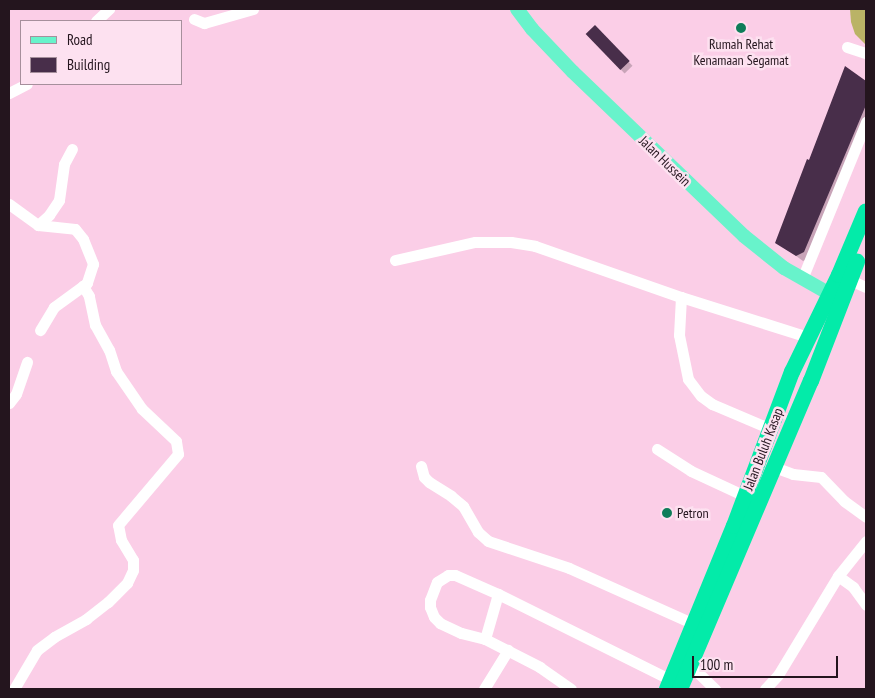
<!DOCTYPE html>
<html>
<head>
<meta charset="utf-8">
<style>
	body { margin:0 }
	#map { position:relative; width:875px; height:698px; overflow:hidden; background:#fbcee7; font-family:"PT Sans Narrow",sans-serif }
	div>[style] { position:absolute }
	.green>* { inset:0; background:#bab366 }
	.shadow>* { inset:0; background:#0003; transform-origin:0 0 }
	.building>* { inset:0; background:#482e4a; transform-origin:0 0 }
	.minor>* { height:11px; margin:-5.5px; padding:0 5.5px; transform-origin:5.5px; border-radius:5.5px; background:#fff }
	.major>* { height:14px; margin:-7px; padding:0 7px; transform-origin:7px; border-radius:7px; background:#68f3cb }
	.highway>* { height:16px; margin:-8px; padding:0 8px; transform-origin:8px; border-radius:8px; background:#03eba9 }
	.dots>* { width:14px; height:14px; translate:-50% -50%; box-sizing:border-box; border:2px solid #fde1f0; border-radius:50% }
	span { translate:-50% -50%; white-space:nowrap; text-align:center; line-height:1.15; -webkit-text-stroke:5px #fde1f0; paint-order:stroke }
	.poi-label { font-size:14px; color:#24151e }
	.left { translate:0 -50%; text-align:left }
	.street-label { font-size:14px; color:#24151e }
	.frame { position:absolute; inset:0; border:10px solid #24151e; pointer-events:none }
	.legend { position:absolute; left:20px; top:20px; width:162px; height:65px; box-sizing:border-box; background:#fde1f0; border:1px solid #a68f9c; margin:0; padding:6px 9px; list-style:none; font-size:15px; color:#24151e }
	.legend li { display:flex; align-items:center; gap:10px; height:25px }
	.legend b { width:25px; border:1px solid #a68f9c }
	.scale { position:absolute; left:692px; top:656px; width:146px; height:22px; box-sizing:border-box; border:2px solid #24151e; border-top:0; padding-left:6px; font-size:15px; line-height:18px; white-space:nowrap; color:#24151e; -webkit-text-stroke:4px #fde1f0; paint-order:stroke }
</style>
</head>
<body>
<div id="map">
	<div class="green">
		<div style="clip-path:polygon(850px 9px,866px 9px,866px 45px,855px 34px,851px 22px)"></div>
	</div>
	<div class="shadow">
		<div style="left:595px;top:27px;width:54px;height:11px;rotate:46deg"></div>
		<div style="clip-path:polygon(846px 68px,866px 83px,866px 124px,810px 258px,803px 261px,777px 242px)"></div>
	</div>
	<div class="building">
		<div style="left:595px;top:25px;width:50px;height:13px;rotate:46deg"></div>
		<div style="clip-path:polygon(845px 66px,866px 81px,866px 105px,804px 252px,796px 256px,775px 243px,807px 159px,809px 160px)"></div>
	</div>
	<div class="minor">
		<div style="left:194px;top:19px;width:11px;rotate:22deg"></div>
		<div style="left:204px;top:23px;width:51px;rotate:-15.9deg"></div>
		<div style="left:96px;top:21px;width:18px;rotate:-43deg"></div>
		<div style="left:847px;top:47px;width:20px;rotate:18deg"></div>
		<div style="left:9px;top:93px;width:20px;rotate:-27deg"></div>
		<div style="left:9px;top:204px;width:36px;rotate:36deg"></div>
		<div style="left:38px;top:225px;width:37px;rotate:6deg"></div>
		<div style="left:75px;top:229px;width:13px;rotate:51deg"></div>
		<div style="left:83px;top:239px;width:27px;rotate:68deg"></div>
		<div style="left:93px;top:264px;width:20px;rotate:108deg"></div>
		<div style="left:87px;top:283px;width:41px;rotate:144deg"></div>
		<div style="left:54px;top:307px;width:27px;rotate:121deg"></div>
		<div style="left:38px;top:225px;width:15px;rotate:-42deg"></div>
		<div style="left:49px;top:215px;width:18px;rotate:-56deg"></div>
		<div style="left:59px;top:200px;width:36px;rotate:-82deg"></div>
		<div style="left:64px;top:164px;width:17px;rotate:-62deg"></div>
		<div style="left:395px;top:260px;width:82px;rotate:-12.7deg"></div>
		<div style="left:475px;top:242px;width:36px"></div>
		<div style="left:511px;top:242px;width:24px;rotate:9deg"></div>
		<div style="left:535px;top:246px;width:155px;rotate:19.3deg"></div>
		<div style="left:681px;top:297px;width:133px;rotate:17.5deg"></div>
		<div style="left:802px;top:279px;width:170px;rotate:-67.8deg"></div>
		<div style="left:850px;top:280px;width:17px;rotate:24deg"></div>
		<div style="left:681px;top:297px;width:38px;rotate:93deg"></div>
		<div style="left:679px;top:335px;width:45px;rotate:78.4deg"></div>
		<div style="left:688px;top:379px;width:21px;rotate:53deg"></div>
		<div style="left:701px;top:396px;width:14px;rotate:36deg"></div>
		<div style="left:712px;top:404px;width:64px;rotate:23deg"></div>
		<div style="left:9px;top:403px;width:11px;rotate:-52deg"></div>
		<div style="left:16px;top:394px;width:34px;rotate:-71deg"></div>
		<div style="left:657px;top:449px;width:40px;rotate:32.9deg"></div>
		<div style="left:691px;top:471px;width:60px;rotate:24.8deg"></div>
		<div style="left:421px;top:466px;width:11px;rotate:75deg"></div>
		<div style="left:424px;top:477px;width:7px;rotate:45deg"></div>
		<div style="left:429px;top:482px;width:26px;rotate:32deg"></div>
		<div style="left:451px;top:496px;width:16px;rotate:40deg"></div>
		<div style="left:463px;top:506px;width:30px;rotate:60deg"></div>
		<div style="left:478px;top:532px;width:13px;rotate:42deg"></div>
		<div style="left:488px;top:541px;width:85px;rotate:18.4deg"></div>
		<div style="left:569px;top:568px;width:137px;rotate:24.1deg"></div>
		<div style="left:774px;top:467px;width:20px;rotate:20deg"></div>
		<div style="left:793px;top:474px;width:28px;rotate:6deg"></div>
		<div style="left:821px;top:477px;width:33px;rotate:46deg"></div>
		<div style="left:844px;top:501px;width:27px;rotate:36deg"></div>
		<div style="left:838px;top:576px;width:19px;rotate:36deg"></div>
		<div style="left:853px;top:587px;width:22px;rotate:54deg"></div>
		<div style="left:485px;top:639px;width:47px;rotate:-73.9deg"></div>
		<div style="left:690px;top:665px;width:35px;rotate:44deg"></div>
		<div style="left:14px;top:689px;width:45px;rotate:-59.5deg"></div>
		<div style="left:37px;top:650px;width:21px;rotate:-37deg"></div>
		<div style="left:54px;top:637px;width:37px;rotate:-29deg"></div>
		<div style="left:86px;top:619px;width:28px;rotate:-38deg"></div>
		<div style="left:108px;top:602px;width:27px;rotate:-45deg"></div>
		<div style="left:127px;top:583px;width:14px;rotate:-65deg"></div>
		<div style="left:133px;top:570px;width:10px;rotate:-90deg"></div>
		<div style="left:133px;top:560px;width:23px;rotate:-121deg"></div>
		<div style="left:121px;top:540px;width:15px;rotate:-101deg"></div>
		<div style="left:118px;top:525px;width:93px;rotate:-49.8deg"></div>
		<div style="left:178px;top:454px;width:13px;rotate:-99deg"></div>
		<div style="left:176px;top:441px;width:47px;rotate:-136.7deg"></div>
		<div style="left:142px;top:409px;width:46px;rotate:-124.4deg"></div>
		<div style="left:116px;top:371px;width:22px;rotate:-108deg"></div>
		<div style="left:109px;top:350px;width:29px;rotate:-119deg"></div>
		<div style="left:95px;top:325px;width:30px;rotate:-102deg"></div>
		<div style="left:89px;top:296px;width:12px;rotate:-121deg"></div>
		<div style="left:484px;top:689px;width:46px;rotate:-58.4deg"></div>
		<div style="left:571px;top:689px;width:38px;rotate:-145deg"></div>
		<div style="left:540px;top:667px;width:62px;rotate:-153deg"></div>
		<div style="left:485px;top:639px;width:25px;rotate:-166deg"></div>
		<div style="left:461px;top:633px;width:23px;rotate:-155deg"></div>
		<div style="left:440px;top:623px;width:8px;rotate:-135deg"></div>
		<div style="left:434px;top:617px;width:11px;rotate:-112deg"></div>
		<div style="left:430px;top:607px;width:7px;rotate:-90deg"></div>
		<div style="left:430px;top:600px;width:19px;rotate:-69deg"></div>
		<div style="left:437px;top:582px;width:13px;rotate:-32deg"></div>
		<div style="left:448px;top:575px;width:7px"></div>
		<div style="left:455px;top:575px;width:47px;rotate:23.8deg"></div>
		<div style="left:498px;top:594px;width:193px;rotate:26.4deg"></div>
		<div style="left:765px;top:689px;width:19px;rotate:-47deg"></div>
		<div style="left:778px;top:675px;width:116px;rotate:-58.8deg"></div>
		<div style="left:838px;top:576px;width:45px;rotate:-51.3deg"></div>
	</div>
	<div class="major">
		<div style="left:517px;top:9px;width:25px;rotate:53deg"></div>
		<div style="left:532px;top:29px;width:59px;rotate:46.4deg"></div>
		<div style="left:573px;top:72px;width:237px;rotate:43.8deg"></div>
		<div style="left:744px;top:236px;width:51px;rotate:38.7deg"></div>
		<div style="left:784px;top:268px;width:53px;rotate:29.5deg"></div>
	</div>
	<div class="highway">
		<div style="left:667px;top:689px;width:176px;rotate:-67.7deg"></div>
		<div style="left:734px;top:526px;width:165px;rotate:-69.4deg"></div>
		<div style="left:792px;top:372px;width:108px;rotate:-64.1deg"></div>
		<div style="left:839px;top:275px;width:69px;rotate:-67.1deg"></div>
		<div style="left:680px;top:689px;width:335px;rotate:-67deg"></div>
		<div style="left:811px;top:381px;width:128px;rotate:-68.9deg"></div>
	</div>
	<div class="dots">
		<div style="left:741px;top:28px;background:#0e7d59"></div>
		<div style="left:667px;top:513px;background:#0e7d59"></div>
	</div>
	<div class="poi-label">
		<span style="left:741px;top:52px">Rumah Rehat<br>Kenamaan Segamat</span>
		<span class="left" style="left:677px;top:513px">Petron</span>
	</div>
	<div class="street-label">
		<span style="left:665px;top:161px;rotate:44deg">Jalan Hussein</span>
		<span style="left:763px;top:449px;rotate:-69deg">Jalan Buluh Kasap</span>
	</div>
	<div class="frame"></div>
	<ul class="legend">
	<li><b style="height:6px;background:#68f3cb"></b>Road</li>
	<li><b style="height:14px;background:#482e4a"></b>Building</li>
	</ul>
	<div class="scale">100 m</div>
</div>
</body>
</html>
